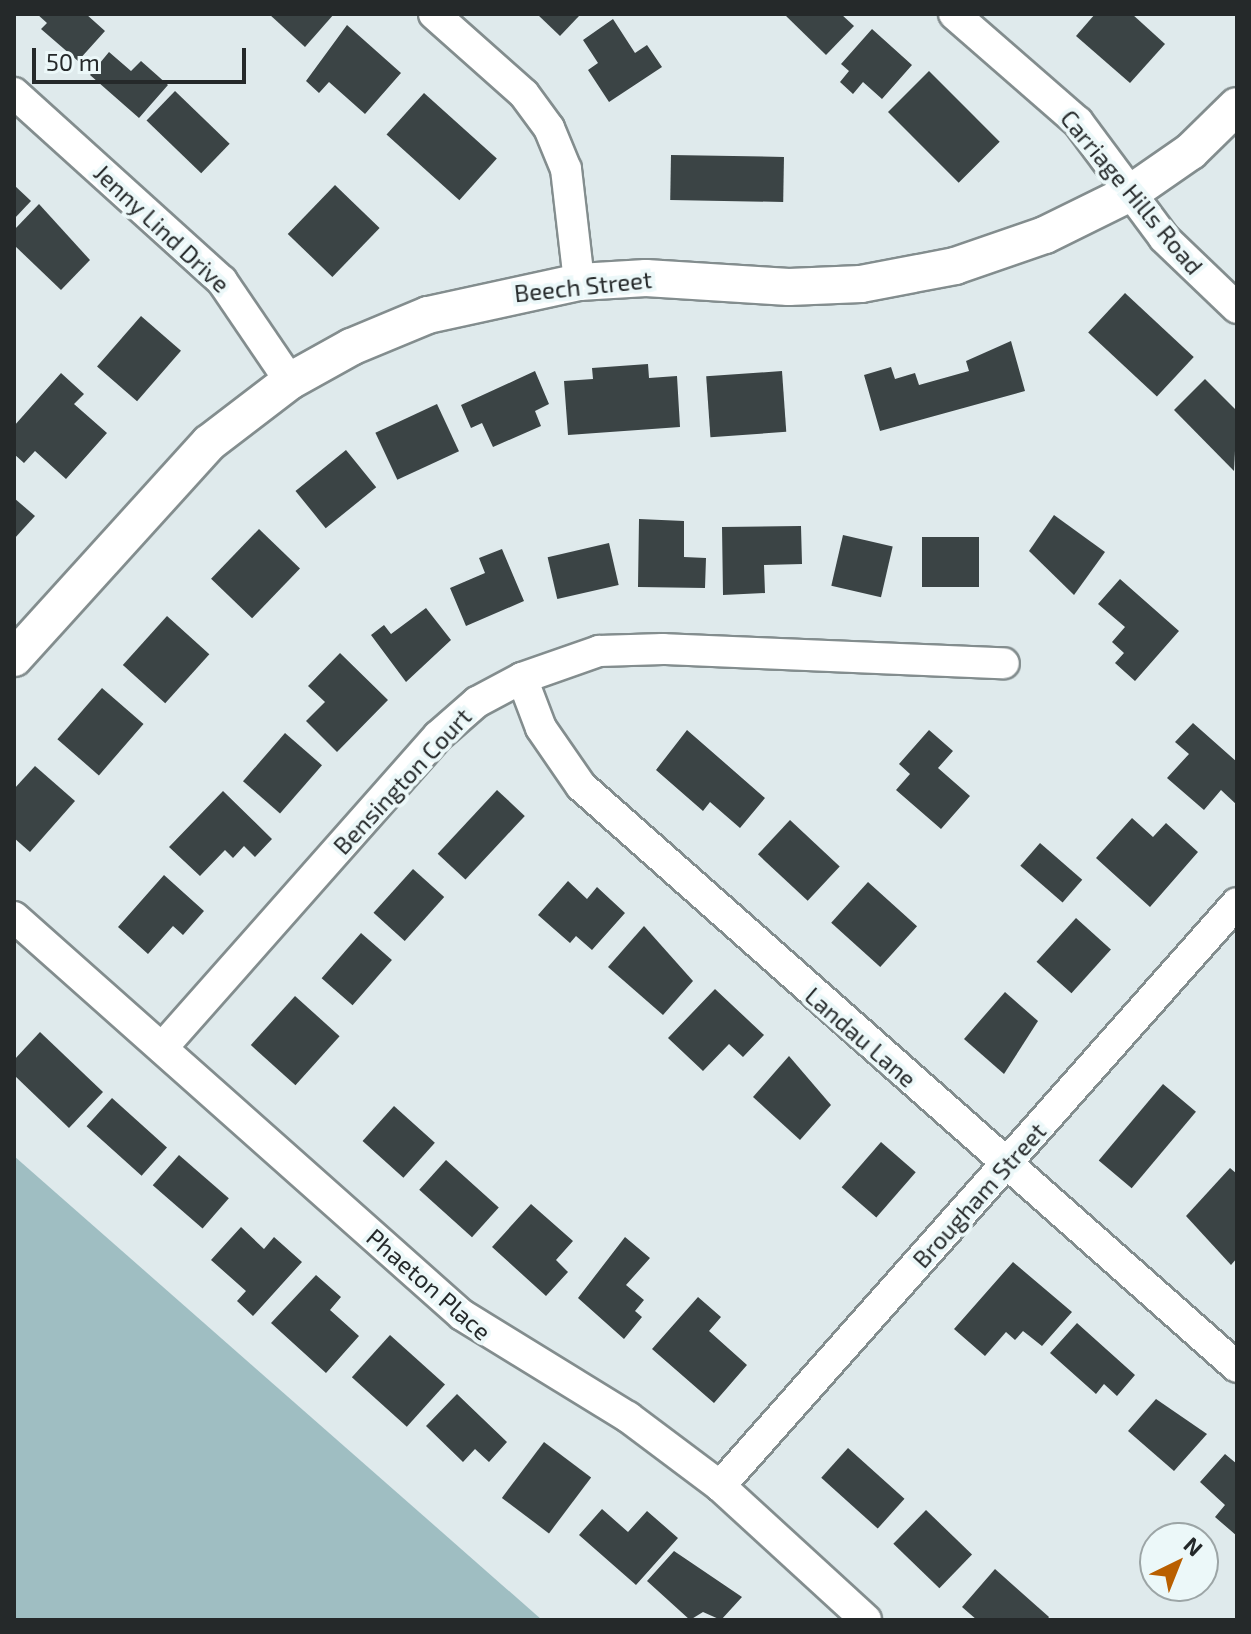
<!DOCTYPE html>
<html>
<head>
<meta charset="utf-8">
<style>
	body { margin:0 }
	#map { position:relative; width:1251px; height:1634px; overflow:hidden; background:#dfeaec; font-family:"Exo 2",sans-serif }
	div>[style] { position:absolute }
	.green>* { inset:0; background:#9fbec2 }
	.building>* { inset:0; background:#3b4445; transform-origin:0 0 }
	.roads { filter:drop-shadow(2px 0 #838d8e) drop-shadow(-2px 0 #838d8e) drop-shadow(0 2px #838d8e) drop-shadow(0 -2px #838d8e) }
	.minor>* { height:30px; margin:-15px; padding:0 15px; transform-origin:15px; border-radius:15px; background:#fff }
	.tertiary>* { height:36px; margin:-18px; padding:0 18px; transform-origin:18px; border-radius:18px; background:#fff }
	span { translate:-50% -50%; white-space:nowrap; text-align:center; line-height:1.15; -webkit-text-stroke:8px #ecf8f9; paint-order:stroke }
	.street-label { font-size:24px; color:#25292a }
	.frame { position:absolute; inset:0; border:16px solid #25292a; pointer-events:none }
	.north { position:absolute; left:1139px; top:1522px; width:80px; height:80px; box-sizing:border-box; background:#ecf8f9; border:2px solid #9ca5a6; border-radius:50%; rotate:43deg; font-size:22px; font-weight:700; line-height:32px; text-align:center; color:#25292a }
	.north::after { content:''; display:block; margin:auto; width:28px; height:36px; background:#b95f00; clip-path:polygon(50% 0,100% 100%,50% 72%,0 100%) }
	.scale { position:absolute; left:32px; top:48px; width:214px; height:36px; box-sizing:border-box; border:4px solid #25292a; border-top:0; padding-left:10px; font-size:24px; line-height:28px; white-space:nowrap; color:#25292a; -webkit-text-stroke:6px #ecf8f9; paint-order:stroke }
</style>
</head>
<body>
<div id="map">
	<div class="green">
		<div style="clip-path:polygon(14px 1156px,542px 1620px,14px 1620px)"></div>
	</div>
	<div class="building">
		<div style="clip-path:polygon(37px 14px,86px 14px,105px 31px,78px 61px,41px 29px,47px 23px)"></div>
		<div style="clip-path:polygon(269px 14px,334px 14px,305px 47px)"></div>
		<div style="clip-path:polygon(537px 14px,577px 14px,579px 16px,560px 36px)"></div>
		<div style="clip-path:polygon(784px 14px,841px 14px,854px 26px,826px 55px)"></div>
		<div style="clip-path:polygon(1095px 14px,1132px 14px,1165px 44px,1130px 83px,1076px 36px)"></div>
		<div style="clip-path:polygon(613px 19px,635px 53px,647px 45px,662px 67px,609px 102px,588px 70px,598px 63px,583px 40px)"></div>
		<div style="clip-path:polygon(347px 25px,401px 73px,365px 114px,329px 82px,319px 93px,306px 81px)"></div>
		<div style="clip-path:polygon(872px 29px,912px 65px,882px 99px,863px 82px,853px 94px,840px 82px,849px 71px,841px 64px)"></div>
		<div style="clip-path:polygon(109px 52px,131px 71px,141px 61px,168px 85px,139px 118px,90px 75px)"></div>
		<div style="left:929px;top:71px;width:100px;height:58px;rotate:45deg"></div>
		<div style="left:175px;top:91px;width:76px;height:41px;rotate:44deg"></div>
		<div style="left:424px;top:93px;width:98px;height:56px;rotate:42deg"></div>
		<div style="left:671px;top:155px;width:113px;height:45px;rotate:1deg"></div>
		<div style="clip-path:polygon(14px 185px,31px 201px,14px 219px)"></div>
		<div style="left:335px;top:185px;width:62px;height:68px;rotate:44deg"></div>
		<div style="clip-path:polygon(39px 204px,90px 260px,61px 290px,14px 245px,14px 230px)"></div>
		<div style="left:1125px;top:293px;width:94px;height:54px;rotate:43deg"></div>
		<div style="left:141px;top:316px;width:53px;height:67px;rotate:41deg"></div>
		<div style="clip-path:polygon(1011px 341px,1025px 391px,880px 431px,864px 375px,891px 367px,895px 379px,915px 373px,919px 385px,969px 371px,966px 361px)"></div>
		<div style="clip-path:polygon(648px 364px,649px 378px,677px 376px,680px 427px,568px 435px,564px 381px,593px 379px,592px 368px)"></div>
		<div style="clip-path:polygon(535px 371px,549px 404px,535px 411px,541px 426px,493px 447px,482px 423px,471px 428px,461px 405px)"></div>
		<div style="left:782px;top:371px;width:61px;height:76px;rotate:86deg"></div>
		<div style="clip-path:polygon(61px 373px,84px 394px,74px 404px,107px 433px,66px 479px,35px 451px,24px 463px,14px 454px,14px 426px)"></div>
		<div style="clip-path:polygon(1205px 379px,1237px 411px,1234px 471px,1174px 410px)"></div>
		<div style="left:437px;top:404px;width:52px;height:68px;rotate:65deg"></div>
		<div style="left:346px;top:450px;width:48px;height:65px;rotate:51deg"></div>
		<div style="clip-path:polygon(14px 498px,35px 516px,14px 539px)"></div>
		<div style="clip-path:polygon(1054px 515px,1105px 552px,1074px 595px,1029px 551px)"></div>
		<div style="clip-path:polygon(639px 519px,684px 521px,684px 557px,706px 558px,705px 588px,638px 587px)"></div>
		<div style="clip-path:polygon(801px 526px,802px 564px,764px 565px,765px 593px,723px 595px,722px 527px)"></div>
		<div style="left:259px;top:529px;width:57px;height:69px;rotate:44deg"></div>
		<div style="left:843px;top:535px;width:51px;height:52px;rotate:13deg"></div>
		<div style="left:922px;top:537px;width:57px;height:50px"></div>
		<div style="left:609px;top:543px;width:43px;height:63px;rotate:77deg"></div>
		<div style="clip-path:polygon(502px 549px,524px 601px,466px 626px,450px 588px,485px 573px,479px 558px)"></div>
		<div style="clip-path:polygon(1120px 579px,1179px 631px,1135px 681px,1115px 663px,1124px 653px,1112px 642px,1125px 627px,1098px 604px)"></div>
		<div style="clip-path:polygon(426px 608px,451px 640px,406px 682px,371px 635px,384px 625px,391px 634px)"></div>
		<div style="left:167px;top:616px;width:57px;height:66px;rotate:42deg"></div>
		<div style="clip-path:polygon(340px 653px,388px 700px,337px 752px,306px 721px,325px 702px,308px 686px)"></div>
		<div style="left:102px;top:688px;width:55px;height:68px;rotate:41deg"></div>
		<div style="clip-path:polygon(1193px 723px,1237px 762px,1237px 805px,1221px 790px,1204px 810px,1167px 778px,1189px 754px,1175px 742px)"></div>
		<div style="clip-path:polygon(687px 730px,765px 798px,740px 828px,710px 802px,703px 811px,656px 770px)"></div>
		<div style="clip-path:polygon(929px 730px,953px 751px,938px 768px,970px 796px,941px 829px,896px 790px,910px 774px,899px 764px)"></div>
		<div style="left:285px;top:733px;width:49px;height:64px;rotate:41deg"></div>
		<div style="clip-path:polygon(35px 766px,75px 801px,30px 852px,14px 838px,14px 789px)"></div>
		<div style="left:497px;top:790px;width:38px;height:87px;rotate:43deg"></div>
		<div style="clip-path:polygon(223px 791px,272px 839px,255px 857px,244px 846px,233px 858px,225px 850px,200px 876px,169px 847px)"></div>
		<div style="clip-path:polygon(1132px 818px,1153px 837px,1166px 823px,1198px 852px,1150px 907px,1096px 858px)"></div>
		<div style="left:790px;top:820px;width:68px;height:47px;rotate:43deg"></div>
		<div style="left:1040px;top:843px;width:56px;height:30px;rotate:41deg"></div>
		<div style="left:413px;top:869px;width:42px;height:59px;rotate:42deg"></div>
		<div style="clip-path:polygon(164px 875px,204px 911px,183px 935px,173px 926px,148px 954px,118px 927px)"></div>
		<div style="clip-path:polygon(568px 881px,587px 899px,597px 887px,625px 913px,592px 950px,576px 936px,570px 943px,538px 915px)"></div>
		<div style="left:868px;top:882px;width:66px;height:55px;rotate:42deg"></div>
		<div style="left:1076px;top:918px;width:47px;height:59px;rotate:42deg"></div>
		<div style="clip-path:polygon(644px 926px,693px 981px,663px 1015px,608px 967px)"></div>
		<div style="left:361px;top:933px;width:41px;height:60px;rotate:41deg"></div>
		<div style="clip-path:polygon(715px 989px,764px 1035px,743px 1057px,729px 1044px,703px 1071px,668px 1038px)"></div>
		<div style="clip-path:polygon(1005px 992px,1038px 1021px,1004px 1074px,964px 1039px)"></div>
		<div style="left:295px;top:996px;width:60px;height:66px;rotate:42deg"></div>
		<div style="clip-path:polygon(40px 1032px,103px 1092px,69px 1128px,14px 1075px,14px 1060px)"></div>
		<div style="clip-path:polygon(789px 1056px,831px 1105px,800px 1140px,753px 1097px)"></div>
		<div style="left:1163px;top:1084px;width:43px;height:100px;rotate:40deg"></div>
		<div style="left:112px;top:1098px;width:74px;height:38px;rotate:42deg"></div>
		<div style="left:394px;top:1106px;width:55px;height:47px;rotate:42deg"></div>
		<div style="left:881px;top:1142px;width:46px;height:60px;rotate:41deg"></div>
		<div style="left:179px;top:1155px;width:66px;height:40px;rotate:41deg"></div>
		<div style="left:446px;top:1160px;width:71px;height:40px;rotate:42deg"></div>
		<div style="clip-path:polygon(1230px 1168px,1237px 1174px,1237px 1258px,1231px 1265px,1186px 1216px)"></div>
		<div style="clip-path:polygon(531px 1204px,573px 1241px,556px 1260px,568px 1272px,546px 1296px,492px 1247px)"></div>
		<div style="clip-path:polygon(241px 1227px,264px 1249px,274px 1237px,302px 1262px,253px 1316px,237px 1301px,246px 1291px,211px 1260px)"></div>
		<div style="clip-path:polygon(625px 1237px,650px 1258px,626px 1285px,644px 1300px,635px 1311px,642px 1317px,624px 1339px,578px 1298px)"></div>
		<div style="clip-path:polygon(1013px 1262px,1072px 1312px,1042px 1346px,1023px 1331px,1015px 1340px,1006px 1332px,985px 1356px,954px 1329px)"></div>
		<div style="clip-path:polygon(316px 1275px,341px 1297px,330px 1310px,359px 1336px,326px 1373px,271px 1323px)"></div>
		<div style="clip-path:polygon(698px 1297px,721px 1317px,709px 1331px,747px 1365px,714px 1403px,652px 1349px)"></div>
		<div style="clip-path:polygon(1077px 1323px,1135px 1375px,1117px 1396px,1104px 1384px,1096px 1394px,1050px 1353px)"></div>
		<div style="left:390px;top:1335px;width:74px;height:57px;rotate:42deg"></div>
		<div style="clip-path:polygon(457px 1394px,507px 1442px,489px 1462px,475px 1449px,463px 1462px,426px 1426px)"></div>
		<div style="clip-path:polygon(1156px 1399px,1207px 1434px,1174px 1471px,1128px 1431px)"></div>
		<div style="left:544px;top:1442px;width:59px;height:70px;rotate:37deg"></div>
		<div style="left:848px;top:1448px;width:76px;height:40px;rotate:42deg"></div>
		<div style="clip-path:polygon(1225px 1454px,1237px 1464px,1237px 1536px,1215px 1517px,1225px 1505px,1200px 1482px)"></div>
		<div style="clip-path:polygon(602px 1509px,628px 1532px,647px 1511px,678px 1538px,636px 1585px,579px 1535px)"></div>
		<div style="left:926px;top:1510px;width:64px;height:47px;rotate:44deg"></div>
		<div style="clip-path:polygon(674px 1551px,742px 1597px,721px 1620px,703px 1612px,690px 1620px,647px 1581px)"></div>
		<div style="clip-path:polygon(995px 1569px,1049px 1617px,1047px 1620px,977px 1620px,962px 1607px)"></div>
	</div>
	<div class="roads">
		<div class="minor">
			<div style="left:434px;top:14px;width:120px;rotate:41.6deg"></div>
			<div style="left:524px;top:94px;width:42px;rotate:53.7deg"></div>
			<div style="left:549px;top:128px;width:44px;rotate:67.5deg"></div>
			<div style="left:566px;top:169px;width:114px;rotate:83.4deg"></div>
			<div style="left:954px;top:14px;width:164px;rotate:41.1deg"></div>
			<div style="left:1078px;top:122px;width:144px;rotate:53.4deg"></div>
			<div style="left:1164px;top:238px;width:101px;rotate:43.8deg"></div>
			<div style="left:14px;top:93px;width:280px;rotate:42.1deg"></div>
			<div style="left:222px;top:281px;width:121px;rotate:55.8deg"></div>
			<div style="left:522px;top:678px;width:53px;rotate:69.2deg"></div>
			<div style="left:541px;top:728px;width:70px;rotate:55.4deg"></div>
			<div style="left:581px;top:786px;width:876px;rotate:41.53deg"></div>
			<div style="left:14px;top:917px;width:599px;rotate:41.62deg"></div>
			<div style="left:462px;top:1315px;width:195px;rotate:31.6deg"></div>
			<div style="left:628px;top:1417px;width:115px;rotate:36.9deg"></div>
			<div style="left:720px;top:1486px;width:198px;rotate:42.5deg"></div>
			<div style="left:162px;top:1048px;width:417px;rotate:-48.5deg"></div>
			<div style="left:438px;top:736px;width:52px;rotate:-41.1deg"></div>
			<div style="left:477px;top:702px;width:51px;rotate:-28.1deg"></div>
			<div style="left:522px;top:678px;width:82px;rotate:-19.3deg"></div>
			<div style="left:599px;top:651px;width:64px;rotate:-1.8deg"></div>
			<div style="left:663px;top:649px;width:341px;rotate:2.4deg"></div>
			<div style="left:720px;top:1486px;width:779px;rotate:-48.43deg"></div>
		</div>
		<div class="tertiary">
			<div style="left:14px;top:658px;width:290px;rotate:-47.8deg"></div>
			<div style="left:209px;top:443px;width:102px;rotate:-37.4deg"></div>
			<div style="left:290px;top:381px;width:70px;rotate:-29.1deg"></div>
			<div style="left:351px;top:347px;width:83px;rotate:-22.6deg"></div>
			<div style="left:428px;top:315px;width:155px;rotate:-12.3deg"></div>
			<div style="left:579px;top:282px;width:67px;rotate:-3.4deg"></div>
			<div style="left:646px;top:278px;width:143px;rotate:3.6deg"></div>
			<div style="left:789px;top:287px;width:72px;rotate:-2.4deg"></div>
			<div style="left:861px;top:284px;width:96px;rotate:-10.8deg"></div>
			<div style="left:955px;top:266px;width:95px;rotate:-19deg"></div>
			<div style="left:1045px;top:235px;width:97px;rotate:-26.3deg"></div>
			<div style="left:1132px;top:192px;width:72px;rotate:-34.8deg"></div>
			<div style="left:1191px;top:151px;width:64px;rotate:-44.4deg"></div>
		</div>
	</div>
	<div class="street-label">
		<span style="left:1132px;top:192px;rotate:50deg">Carriage Hills Road</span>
		<span style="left:162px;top:228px;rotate:43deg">Jenny Lind Drive</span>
		<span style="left:583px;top:286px;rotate:-6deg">Beech Street</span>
		<span style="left:402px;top:781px;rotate:-47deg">Bensington Court</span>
		<span style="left:861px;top:1037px;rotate:41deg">Landau Lane</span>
		<span style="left:979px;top:1195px;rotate:-48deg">Brougham Street</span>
		<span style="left:429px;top:1284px;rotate:41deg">Phaeton Place</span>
	</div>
	<div class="frame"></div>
	<div class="north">N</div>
	<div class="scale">50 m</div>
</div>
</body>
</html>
